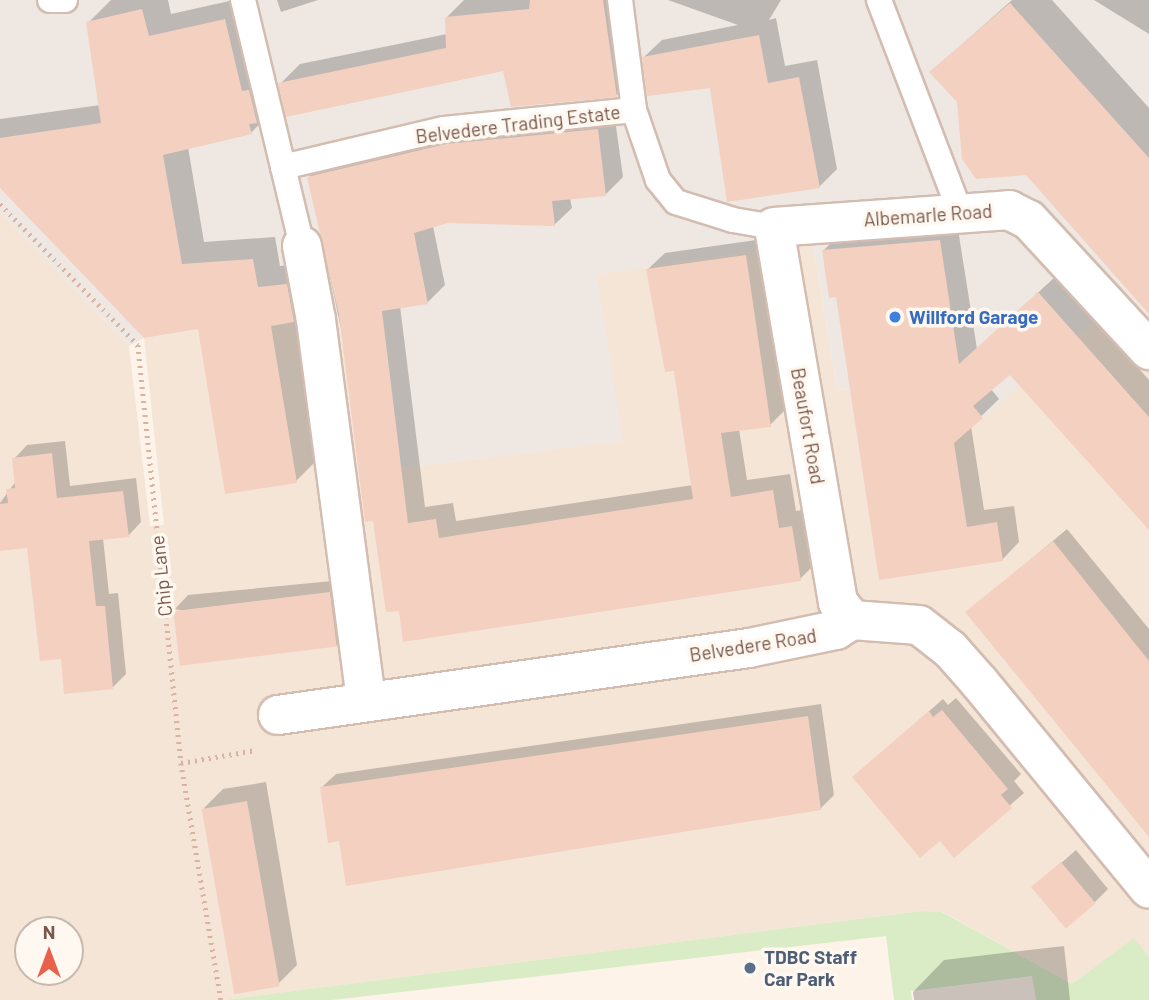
<!DOCTYPE html>
<html>
<head>
<meta charset="utf-8">
<style>
	body { margin:0 }
	#map { position:relative; width:1149px; height:1000px; overflow:hidden; background:#fdf3e9; font-family:Barlow,sans-serif }
	div>[style] { position:absolute }
	.residential>* { inset:0; background:#f5e5d7 }
	.industrial>* { inset:0; background:#eee7e2 }
	.green>* { inset:0; background:#d9ecc6 }
	.shadow>* { inset:0; background:#0003 }
	.building>* { inset:0; background:#f3d0c0; transform-origin:0 0 }
	.path>* { height:4.5px; margin-top:-2.25px; transform-origin:0; background:repeating-linear-gradient(90deg,#d9b2a2 0 2px,transparent 0 7px) }
	.roads { filter:drop-shadow(2px 0 #d3bcb0) drop-shadow(-2px 0 #d3bcb0) drop-shadow(0 2px #d3bcb0) drop-shadow(0 -2px #d3bcb0) }
	.lane>* { height:24px; margin:-12px; padding:0 12px; transform-origin:12px; border-radius:12px; background:#fff }
	.street>* { height:38px; margin:-19px; padding:0 19px; transform-origin:19px; border-radius:19px; background:#fff }
	.dots>* { width:19px; height:19px; translate:-50% -50%; box-sizing:border-box; border:4px solid #fff8f0; border-radius:50% }
	span { translate:-50% -50%; white-space:nowrap; text-align:center; line-height:1.15; -webkit-text-stroke:7px #fff8f0; paint-order:stroke }
	.street-label { font-size:19px; color:#79574b }
	.shop-label { font-size:19px; color:#366cbe; font-weight:700 }
	.left { translate:0 -50%; text-align:left }
	.service-label { font-size:19px; color:#4e5e75; font-weight:700 }
	.north { position:absolute; left:14px; top:916px; width:70px; height:70px; box-sizing:border-box; background:#fff8f0; border:2px solid #c9b8ae; border-radius:50%; rotate:0deg; font-size:19px; font-weight:700; line-height:28px; text-align:center; color:#79574b }
	.north::after { content:''; display:block; margin:auto; width:24px; height:32px; background:#e9614c; clip-path:polygon(50% 0,100% 100%,50% 72%,0 100%) }
</style>
</head>
<body>
<div id="map">
	<div class="residential">
		<div style="clip-path:polygon(evenodd,0 212px,129px 346px,150px 526px,164px 525px,144px 338px,219px 326px,338px 318px,344px 351px,401px 468px,622px 441px,596px 274px,813px 244px,837px 390px,1036px 370px,1127px 293px,1149px 316px,1149px 957px,1134px 939px,1072px 984px,943px 912px,922px 911px,223px 1000px,0 1000px,0 212px,28px 930px,70px 930px,70px 972px,28px 972px,28px 930px)"></div>
	</div>
	<div class="industrial">
		<div style="clip-path:polygon(0 0,1149px 0,1149px 316px,1127px 293px,983px 418px,954px 377px,837px 390px,813px 244px,597px 274px,623px 441px,401px 468px,344px 351px,338px 318px,220px 334px,219px 326px,144px 338px,129px 346px,0 212px)"></div>
	</div>
	<div class="green">
		<div style="clip-path:polygon(922px 911px,942px 912px,1072px 984px,1134px 938px,1149px 957px,1149px 1000px,1036px 1000px,1032px 976px,911px 991px,912px 1000px,894px 1000px,886px 936px,332px 1000px,223px 1000px)"></div>
	</div>
	<div class="shadow">
		<div style="clip-path:polygon(111px 0,168px 0,171px 14px,234px 0,273px 110px,251px 133px,188px 147px,204px 242px,275px 237px,280px 266px,309px 262px,316px 298px,296px 318px,319px 458px,296px 481px,200px 327px,0 186px,0 119px,100px 105px,88px 23px)"></div>
		<div style="clip-path:polygon(277px 0,318px 0,281px 12px)"></div>
		<div style="clip-path:polygon(464px 0,624px 0,636px 76px,617px 95px,504px 69px,280px 84px,300px 64px,447px 34px,447px 17px)"></div>
		<div style="clip-path:polygon(668px 0,781px 0,769px 20px,776px 18px,785px 66px,817px 60px,837px 169px,819px 187px,712px 86px,644px 57px,662px 40px,738px 25px)"></div>
		<div style="clip-path:polygon(1012px 0,1052px 0,1149px 108px,1149px 279px,1027px 173px,931px 72px)"></div>
		<div style="clip-path:polygon(1094px 0,1149px 0,1149px 34px)"></div>
		<div style="clip-path:polygon(614px 112px,623px 177px,606px 194px,570px 198px,572px 208px,554px 225px,448px 221px,433px 226px,445px 285px,428px 302px,400px 306px,425px 507px,453px 503px,456px 521px,693px 485px,675px 369px,647px 270px,665px 253px,763px 239px,787px 408px,770px 425px,739px 429px,747px 480px,790px 474px,796px 511px,809px 509px,817px 562px,800px 579px,400px 609px,309px 177px,326px 160px)"></div>
		<div style="clip-path:polygon(957px 223px,977px 349px,1056px 276px,1149px 380px,1149px 528px,1010px 373px,991px 389px,999px 399px,971px 426px,984px 510px,1014px 506px,1019px 542px,1002px 560px,881px 578px,837px 296px,824px 250px,841px 233px)"></div>
		<div style="clip-path:polygon(65px 441px,70px 486px,136px 478px,141px 522px,128px 536px,103px 538px,109px 594px,118px 593px,126px 674px,113px 687px,62px 657px,28px 546px,0 522px,0 503px,16px 481px,14px 459px,27px 445px)"></div>
		<div style="clip-path:polygon(1067px 529px,1149px 629px,1149px 835px,968px 612px)"></div>
		<div style="clip-path:polygon(343px 580px,349px 632px,336px 646px,175px 609px,188px 595px)"></div>
		<div style="clip-path:polygon(956px 698px,1021px 774px,1014px 781px,1024px 793px,954px 855px,940px 839px,854px 777px,943px 699px,948px 705px)"></div>
		<div style="clip-path:polygon(821px 704px,834px 795px,821px 808px,341px 839px,322px 787px,336px 774px)"></div>
		<div style="clip-path:polygon(266px 782px,297px 965px,277px 985px,204px 808px,223px 789px)"></div>
		<div style="clip-path:polygon(1076px 850px,1108px 889px,1095px 902px,1034px 887px)"></div>
		<div style="clip-path:polygon(1064px 946px,1070px 1000px,914px 1000px,913px 992px,944px 960px)"></div>
	</div>
	<div class="building">
		<div style="clip-path:polygon(530px 0,603px 0,617px 97px,511px 107px,503px 71px,286px 117px,278px 83px,446px 48px,445px 17px,529px 9px)"></div>
		<div style="clip-path:polygon(1010px 3px,1149px 158px,1149px 314px,1026px 175px,976px 179px,962px 159px,957px 102px,929px 72px)"></div>
		<div style="clip-path:polygon(142px 9px,149px 36px,225px 19px,242px 91px,249px 90px,257px 123px,249px 124px,252px 134px,163px 155px,182px 264px,253px 259px,258px 287px,287px 284px,294px 322px,271px 326px,297px 483px,225px 494px,198px 329px,144px 338px,0 188px,0 138px,101px 123px,86px 22px)"></div>
		<div style="clip-path:polygon(759px 35px,768px 83px,799px 77px,820px 188px,727px 202px,710px 88px,647px 96px,642px 57px)"></div>
		<div style="clip-path:polygon(598px 129px,606px 196px,552px 201px,555px 226px,448px 223px,414px 233px,428px 304px,382px 311px,408px 523px,436px 519px,439px 538px,693px 499px,674px 371px,665px 372px,646px 269px,746px 255px,771px 427px,721px 433px,731px 497px,773px 490px,779px 528px,792px 526px,801px 581px,403px 642px,399px 611px,386px 612px,373px 521px,365px 522px,339px 315px,307px 177px,446px 144px)"></div>
		<div style="clip-path:polygon(940px 240px,959px 364px,1038px 292px,1149px 417px,1149px 530px,1010px 375px,973px 406px,983px 418px,954px 443px,967px 527px,997px 522px,1003px 561px,879px 580px,836px 297px,829px 298px,822px 250px)"></div>
		<div style="clip-path:polygon(52px 453px,57px 498px,123px 491px,129px 537px,89px 541px,96px 606px,105px 606px,113px 689px,64px 694px,61px 659px,40px 661px,27px 548px,0 551px,0 504px,8px 503px,6px 489px,15px 488px,12px 458px)"></div>
		<div style="clip-path:polygon(1053px 541px,1149px 661px,1149px 837px,965px 612px)"></div>
		<div style="left:330px;top:592px;width:55px;height:158px;rotate:83deg"></div>
		<div style="clip-path:polygon(942px 710px,1008px 789px,1001px 795px,1012px 808px,954px 858px,940px 841px,920px 858px,852px 777px,929px 711px,933px 717px)"></div>
		<div style="clip-path:polygon(808px 716px,821px 810px,346px 886px,339px 841px,328px 843px,320px 787px)"></div>
		<div style="left:247px;top:801px;width:188px;height:46px;rotate:80deg"></div>
		<div style="left:1061px;top:862px;width:54px;height:39px;rotate:50deg"></div>
	</div>
	<div class="path">
		<div style="left:0;top:204px;width:197px;rotate:45.6deg"></div>
		<div style="left:138px;top:345px;width:420px;rotate:84.1deg"></div>
		<div style="left:181px;top:763px;width:240px;rotate:80.4deg"></div>
		<div style="left:181px;top:763px;width:76px;rotate:-9.8deg"></div>
	</div>
	<div class="roads">
		<div class="lane">
			<div style="left:50px;top:0;width:15px"></div>
			<div style="left:243px;top:0;width:172px;rotate:76.5deg"></div>
			<div style="left:620px;top:0;width:111px;rotate:82.7deg"></div>
			<div style="left:879px;top:0;width:227px;rotate:69.1deg"></div>
			<div style="left:302px;top:246px;width:81px;rotate:-103.5deg"></div>
			<div style="left:283px;top:167px;width:165px;rotate:-13.3deg"></div>
			<div style="left:444px;top:129px;width:191px;rotate:-5.7deg"></div>
			<div style="left:634px;top:110px;width:74px;rotate:71.1deg"></div>
			<div style="left:658px;top:180px;width:28px;rotate:51deg"></div>
			<div style="left:676px;top:202px;width:60px;rotate:17.5deg"></div>
			<div style="left:733px;top:220px;width:42px;rotate:9.7deg"></div>
		</div>
		<div class="street">
			<div style="left:302px;top:246px;width:75px;rotate:79.3deg"></div>
			<div style="left:316px;top:320px;width:385px;rotate:82.5deg"></div>
			<div style="left:852px;top:620px;width:23px;rotate:-128deg"></div>
			<div style="left:838px;top:602px;width:380px;rotate:-99.7deg"></div>
			<div style="left:774px;top:227px;width:236px;rotate:-4.1deg"></div>
			<div style="left:1009px;top:210px;width:22px;rotate:27deg"></div>
			<div style="left:1029px;top:220px;width:177px;rotate:47.3deg"></div>
			<div style="left:278px;top:715px;width:476px;rotate:-8.1deg"></div>
			<div style="left:749px;top:648px;width:89px;rotate:-11.7deg"></div>
			<div style="left:836px;top:630px;width:19px;rotate:-32deg"></div>
			<div style="left:852px;top:620px;width:67px;rotate:4.3deg"></div>
			<div style="left:919px;top:625px;width:39px;rotate:38deg"></div>
			<div style="left:950px;top:649px;width:45px;rotate:48.6deg"></div>
			<div style="left:980px;top:683px;width:266px;rotate:50.6deg"></div>
		</div>
	</div>
	<div class="dots">
		<div style="left:895px;top:317px;background:#3f7fe0"></div>
		<div style="left:750px;top:968px;background:#5c6f8a"></div>
	</div>
	<div class="street-label">
		<span style="left:518px;top:124px;rotate:-7deg">Belvedere Trading Estate</span>
		<span style="left:928px;top:215px;rotate:-4deg">Albemarle Road</span>
		<span style="left:808px;top:426px;rotate:80deg">Beaufort Road</span>
		<span style="left:161px;top:576px;rotate:-96deg">Chip Lane</span>
		<span style="left:753px;top:645px;rotate:-9deg">Belvedere Road</span>
	</div>
	<div class="shop-label">
		<span class="left" style="left:909px;top:317px">Willford Garage</span>
	</div>
	<div class="service-label">
		<span class="left" style="left:764px;top:968px">TDBC Staff<br>Car Park</span>
	</div>
	<div class="north">N</div>
</div>
</body>
</html>
